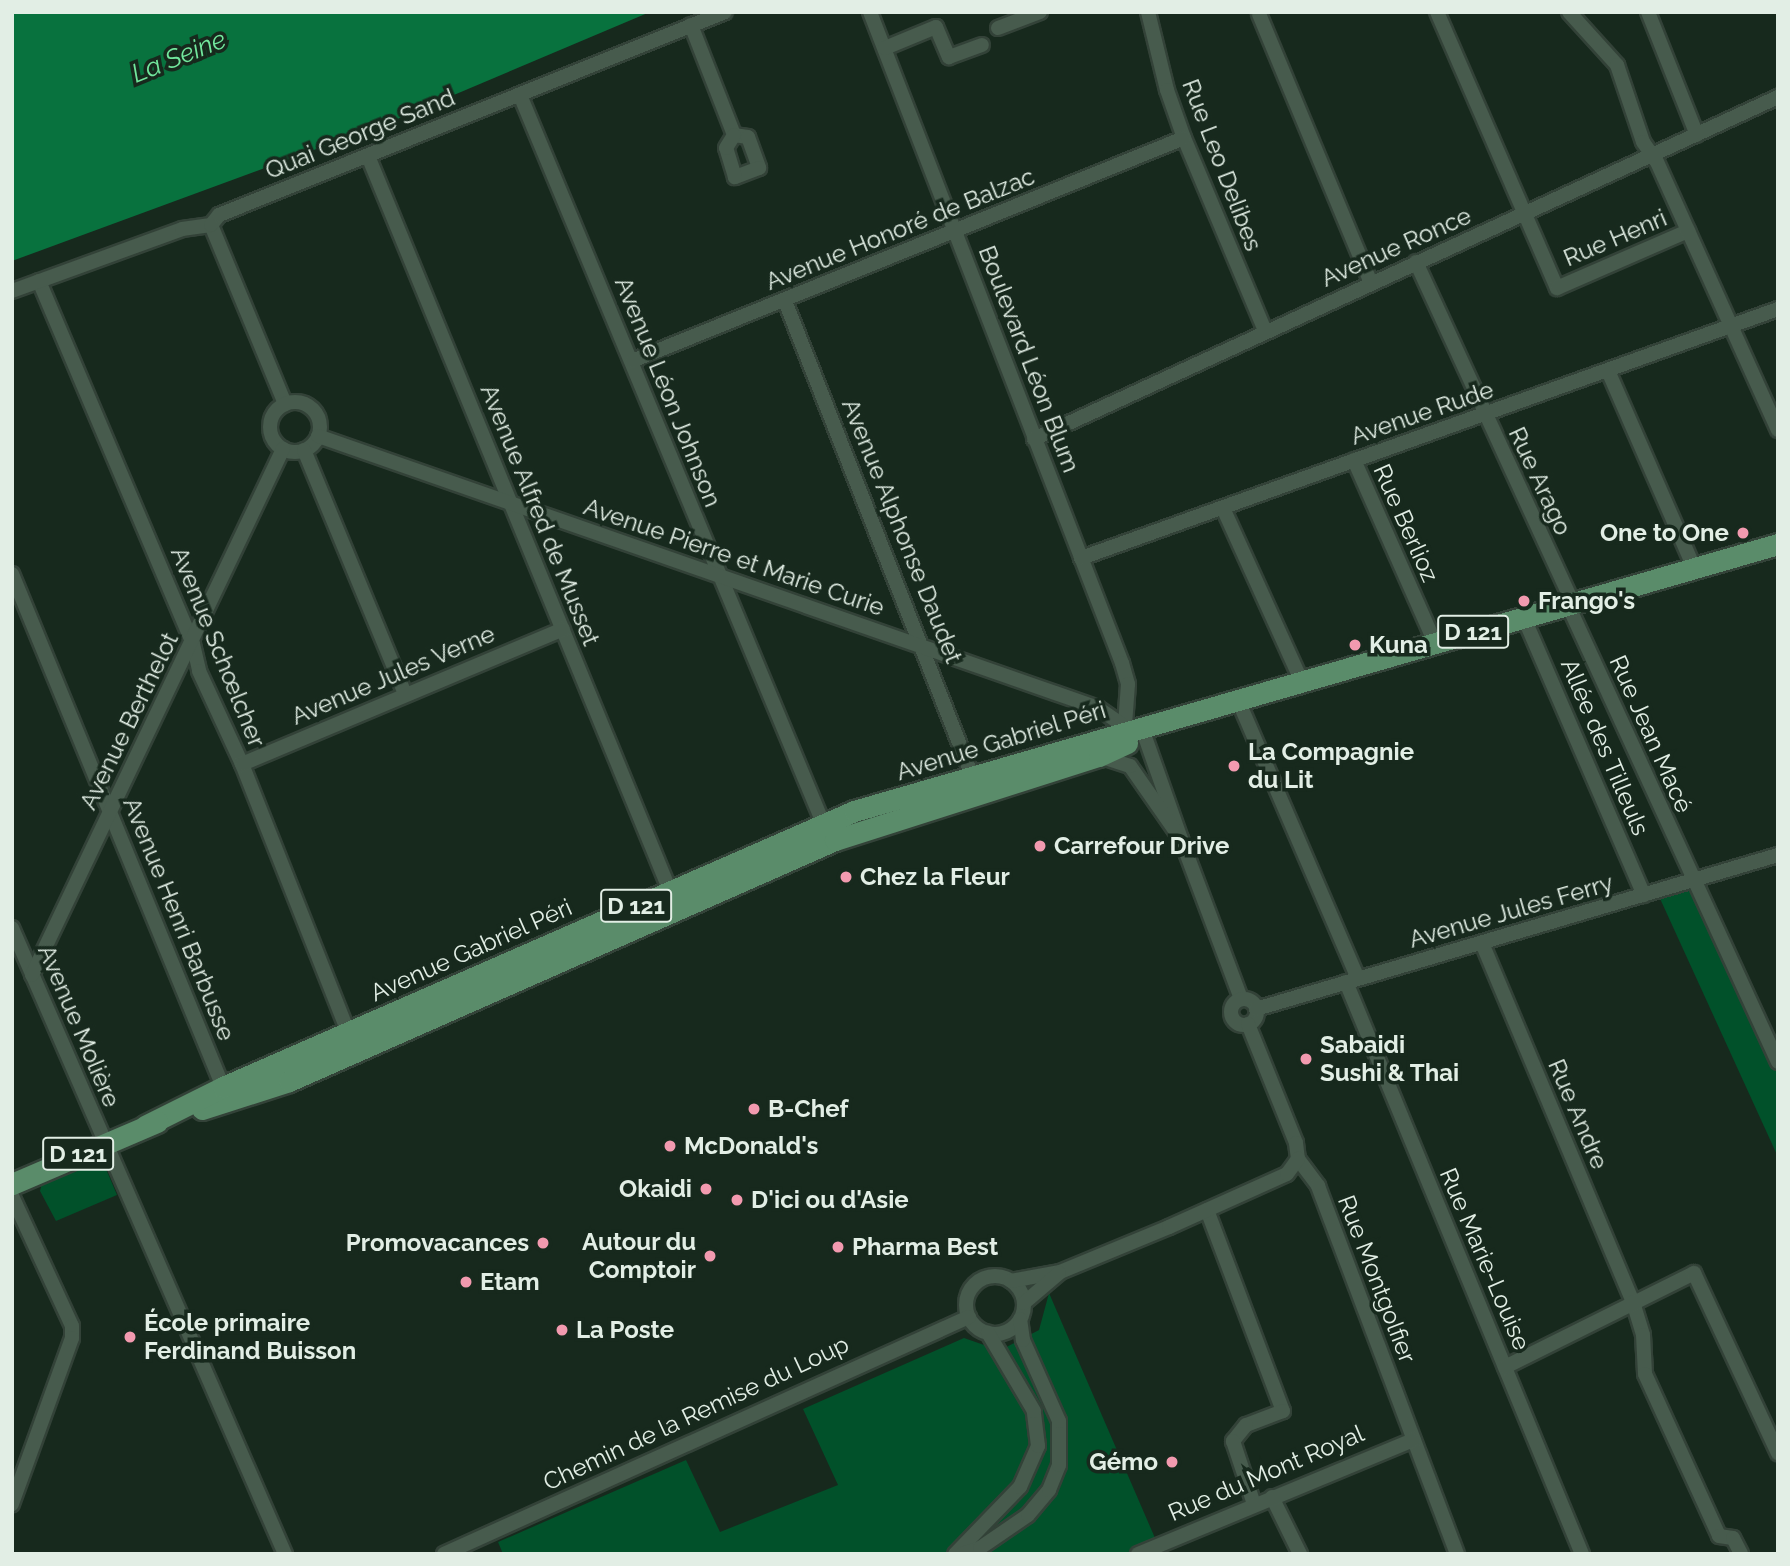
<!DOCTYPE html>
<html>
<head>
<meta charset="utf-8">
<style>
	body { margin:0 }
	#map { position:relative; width:1790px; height:1566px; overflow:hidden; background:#17291d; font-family:Raleway,sans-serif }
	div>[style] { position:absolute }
	.green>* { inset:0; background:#01512a }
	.water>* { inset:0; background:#08723e }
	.roads { filter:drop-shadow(2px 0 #334238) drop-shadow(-2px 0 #334238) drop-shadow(0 2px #334238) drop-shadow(0 -2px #334238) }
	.minor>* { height:14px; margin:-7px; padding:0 7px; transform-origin:7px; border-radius:7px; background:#475b4d }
	.minor>.ring { margin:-7px; padding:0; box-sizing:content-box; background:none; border:14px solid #475b4d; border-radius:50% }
	.primary>* { height:21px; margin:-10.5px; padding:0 10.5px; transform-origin:10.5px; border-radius:10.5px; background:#5a8c6a }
	.dots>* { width:19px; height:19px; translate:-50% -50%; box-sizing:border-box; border:4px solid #17291d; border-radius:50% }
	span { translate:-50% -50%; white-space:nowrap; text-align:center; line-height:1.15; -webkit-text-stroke:7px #17291d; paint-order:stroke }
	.shield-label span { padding:2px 5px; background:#17291d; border:2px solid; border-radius:5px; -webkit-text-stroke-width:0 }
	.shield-label { font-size:23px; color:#e2eee5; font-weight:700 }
	.street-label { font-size:24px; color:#e2eee5 }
	.poi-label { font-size:24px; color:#e2eee5; font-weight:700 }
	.right { translate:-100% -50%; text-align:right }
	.left { translate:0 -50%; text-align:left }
	.water-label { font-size:26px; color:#72e79d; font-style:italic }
	.frame { position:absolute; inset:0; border:14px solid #e2eee5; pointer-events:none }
</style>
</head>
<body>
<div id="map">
	<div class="green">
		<div style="clip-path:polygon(1693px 881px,1778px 1062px,1778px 1157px,1657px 892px)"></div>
		<div style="clip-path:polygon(97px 1160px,104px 1164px,117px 1195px,56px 1221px,40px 1191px,42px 1183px)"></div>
		<div style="clip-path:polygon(1049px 1293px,1155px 1538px,1142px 1554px,503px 1554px,498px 1542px,686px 1460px,720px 1532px,838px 1485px,803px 1409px,964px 1338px,987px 1346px,993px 1354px,1039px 1330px)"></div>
	</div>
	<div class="water">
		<div style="clip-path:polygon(12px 12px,650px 12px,390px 122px,12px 261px)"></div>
	</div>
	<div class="roads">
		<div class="minor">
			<div style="left:870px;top:12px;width:698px;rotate:68.84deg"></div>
			<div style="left:1122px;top:663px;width:22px;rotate:74deg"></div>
			<div style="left:1128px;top:684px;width:41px;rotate:94.2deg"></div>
			<div style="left:1148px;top:12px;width:80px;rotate:76.3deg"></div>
			<div style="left:1167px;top:90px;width:51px;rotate:70.5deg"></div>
			<div style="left:1184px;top:138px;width:209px;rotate:67.2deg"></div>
			<div style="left:1437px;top:12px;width:301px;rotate:66.5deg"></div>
			<div style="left:1557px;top:288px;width:143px;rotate:-23.5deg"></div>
			<div style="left:1569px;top:12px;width:72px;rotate:47.8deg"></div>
			<div style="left:1617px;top:65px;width:81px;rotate:71.3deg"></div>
			<div style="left:1643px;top:142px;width:24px;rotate:55deg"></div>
			<div style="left:1657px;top:162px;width:294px;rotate:65.7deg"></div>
			<div style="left:1648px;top:12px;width:132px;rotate:68.3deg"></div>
			<div style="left:1259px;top:14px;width:291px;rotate:67.4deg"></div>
			<div style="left:691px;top:25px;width:118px;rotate:68.6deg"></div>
			<div style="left:998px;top:28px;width:45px;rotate:-20.9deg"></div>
			<div style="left:885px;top:48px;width:55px;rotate:-22.4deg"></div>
			<div style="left:936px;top:27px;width:33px;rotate:67deg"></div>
			<div style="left:949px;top:57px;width:35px;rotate:-20deg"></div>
			<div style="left:520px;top:95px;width:789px;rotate:67.4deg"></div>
			<div style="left:734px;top:135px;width:14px;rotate:8deg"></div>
			<div style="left:748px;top:137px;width:33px;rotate:70deg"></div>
			<div style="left:759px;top:168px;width:26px;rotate:159deg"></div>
			<div style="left:735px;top:177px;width:30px;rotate:-107deg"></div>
			<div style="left:726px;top:148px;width:15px;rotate:-58deg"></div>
			<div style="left:368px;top:156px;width:795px;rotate:67.66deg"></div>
			<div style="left:211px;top:225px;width:194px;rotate:67.5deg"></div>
			<div style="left:1416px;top:262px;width:375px;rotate:65.3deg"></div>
			<div style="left:39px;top:281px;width:394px;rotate:67deg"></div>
			<div style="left:193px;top:644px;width:28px;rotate:77deg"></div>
			<div style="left:199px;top:671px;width:102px;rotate:65.2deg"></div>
			<div style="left:242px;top:764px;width:290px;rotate:68.4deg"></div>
			<div style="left:12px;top:291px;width:181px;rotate:-20deg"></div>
			<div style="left:182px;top:229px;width:29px;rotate:-8deg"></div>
			<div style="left:211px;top:225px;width:13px;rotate:-51deg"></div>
			<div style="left:219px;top:215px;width:545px;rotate:-21.86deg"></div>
			<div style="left:785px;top:301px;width:513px;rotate:68.49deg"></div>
			<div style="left:632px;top:361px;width:595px;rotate:-22deg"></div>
			<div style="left:1609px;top:373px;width:213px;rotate:66.4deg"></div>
			<div class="ring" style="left:270px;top:402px;width:36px;height:36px"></div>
			<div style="left:318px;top:436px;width:826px;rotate:19.22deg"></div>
			<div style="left:1098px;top:708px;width:38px;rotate:35deg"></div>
			<div style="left:1129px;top:730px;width:16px;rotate:15deg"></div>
			<div style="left:1144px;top:734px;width:111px;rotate:70.6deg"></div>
			<div style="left:1181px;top:839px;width:89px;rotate:-124.9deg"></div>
			<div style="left:1130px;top:766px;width:33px;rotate:-162deg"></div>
			<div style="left:1034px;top:439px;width:819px;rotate:-24.69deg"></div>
			<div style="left:304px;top:450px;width:264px;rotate:67.5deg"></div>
			<div style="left:1354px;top:460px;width:200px;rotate:66.1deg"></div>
			<div style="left:1223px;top:508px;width:191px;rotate:65.6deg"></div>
			<div style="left:1081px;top:558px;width:740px;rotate:-19.66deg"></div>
			<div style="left:12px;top:574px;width:555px;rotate:67.64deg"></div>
			<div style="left:1568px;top:605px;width:503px;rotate:65.32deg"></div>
			<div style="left:1524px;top:618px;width:302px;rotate:66.6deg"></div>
			<div style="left:1238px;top:700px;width:303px;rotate:66.7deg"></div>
			<div style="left:242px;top:764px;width:348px;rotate:-22.8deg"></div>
			<div style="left:1181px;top:839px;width:171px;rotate:69.4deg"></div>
			<div style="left:12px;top:928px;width:683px;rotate:66.44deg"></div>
			<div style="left:1482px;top:943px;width:389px;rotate:67.2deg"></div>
			<div style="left:1633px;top:1302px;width:34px;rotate:73deg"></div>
			<div style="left:1643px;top:1335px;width:39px;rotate:87deg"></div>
			<div style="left:1645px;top:1374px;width:178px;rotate:65.4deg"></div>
			<div style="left:1719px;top:1536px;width:14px;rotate:8deg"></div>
			<div style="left:1733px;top:1538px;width:18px;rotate:63deg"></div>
			<div style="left:32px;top:975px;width:583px;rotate:-64.49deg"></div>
			<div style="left:1346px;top:982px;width:619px;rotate:67.58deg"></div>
			<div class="ring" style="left:1231px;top:999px;width:12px;height:12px"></div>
			<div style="left:1256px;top:1009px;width:544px;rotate:-16.44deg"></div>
			<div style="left:1248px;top:1024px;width:128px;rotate:68deg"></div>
			<div style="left:1296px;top:1143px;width:16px;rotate:83deg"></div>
			<div style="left:1298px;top:1159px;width:34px;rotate:53deg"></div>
			<div style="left:1318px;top:1186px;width:393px;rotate:69.3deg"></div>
			<div style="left:12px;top:1196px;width:143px;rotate:65.2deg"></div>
			<div style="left:72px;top:1326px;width:12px;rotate:90deg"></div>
			<div style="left:72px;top:1338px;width:177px;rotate:109.9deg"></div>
			<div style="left:1207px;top:1210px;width:215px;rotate:69.3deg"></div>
			<div style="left:1283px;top:1411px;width:40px;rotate:159deg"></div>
			<div style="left:1246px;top:1425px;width:21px;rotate:129deg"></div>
			<div style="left:1233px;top:1441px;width:66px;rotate:71.6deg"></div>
			<div class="ring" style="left:966px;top:1276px;width:44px;height:44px"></div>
			<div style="left:1011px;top:1281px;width:50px;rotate:-10.4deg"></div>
			<div style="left:1060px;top:1272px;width:118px;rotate:-22.4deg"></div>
			<div style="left:1169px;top:1227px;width:129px;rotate:-24.2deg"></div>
			<div style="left:1287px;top:1174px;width:19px;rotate:-54deg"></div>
			<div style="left:1024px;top:1303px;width:46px;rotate:-40.6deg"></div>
			<div style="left:1505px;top:1367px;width:211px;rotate:-26.4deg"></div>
			<div style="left:1694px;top:1273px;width:199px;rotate:65deg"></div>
			<div style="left:1272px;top:1497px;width:64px;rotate:63.8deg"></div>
			<div style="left:444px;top:1554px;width:576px;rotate:-24.3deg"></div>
			<div style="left:955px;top:1554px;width:93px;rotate:-45.9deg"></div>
			<div style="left:1020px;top:1487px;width:45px;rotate:-66.3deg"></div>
			<div style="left:1038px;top:1446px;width:35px;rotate:-97deg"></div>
			<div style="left:1034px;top:1411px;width:91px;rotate:-120.5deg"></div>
			<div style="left:962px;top:1554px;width:19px;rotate:-18deg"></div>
			<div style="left:980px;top:1548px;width:58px;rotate:-34.5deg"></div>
			<div style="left:1028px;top:1515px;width:33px;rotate:-50deg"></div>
			<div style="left:1049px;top:1490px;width:27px;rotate:-68deg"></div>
			<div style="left:1059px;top:1465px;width:44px;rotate:-90deg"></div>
			<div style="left:1059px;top:1421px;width:89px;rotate:-114deg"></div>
			<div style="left:1023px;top:1340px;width:21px;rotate:-98deg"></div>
			<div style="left:1138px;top:1554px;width:298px;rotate:-22.5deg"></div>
		</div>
		<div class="primary">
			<div style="left:202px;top:1109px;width:91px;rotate:-17.8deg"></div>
			<div style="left:289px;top:1081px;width:597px;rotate:-23.82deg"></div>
			<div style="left:835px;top:840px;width:277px;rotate:-17.7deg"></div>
			<div style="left:1099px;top:756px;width:31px;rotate:-25deg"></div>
			<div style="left:145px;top:1126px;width:87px;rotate:-26.6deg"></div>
			<div style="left:223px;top:1087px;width:689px;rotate:-23.62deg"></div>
			<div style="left:854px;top:811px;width:962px;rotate:-16.12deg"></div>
			<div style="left:12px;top:1184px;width:158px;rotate:-23.2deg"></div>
		</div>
	</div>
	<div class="dots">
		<div style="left:1743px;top:533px;background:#f29aaf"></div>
		<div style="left:1524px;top:601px;background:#f29aaf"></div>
		<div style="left:1355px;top:645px;background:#f29aaf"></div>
		<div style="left:1234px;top:766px;background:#f29aaf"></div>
		<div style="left:1040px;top:846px;background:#f29aaf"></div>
		<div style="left:846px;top:877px;background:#f29aaf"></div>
		<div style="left:1306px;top:1059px;background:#f29aaf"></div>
		<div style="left:754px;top:1109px;background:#f29aaf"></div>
		<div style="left:670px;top:1146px;background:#f29aaf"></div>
		<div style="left:706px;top:1189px;background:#f29aaf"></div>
		<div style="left:737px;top:1200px;background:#f29aaf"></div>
		<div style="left:543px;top:1243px;background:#f29aaf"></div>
		<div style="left:838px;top:1247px;background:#f29aaf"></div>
		<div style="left:710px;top:1256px;background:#f29aaf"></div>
		<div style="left:466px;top:1282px;background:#f29aaf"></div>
		<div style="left:562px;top:1330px;background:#f29aaf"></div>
		<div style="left:130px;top:1337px;background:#f29aaf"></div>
		<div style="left:1172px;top:1462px;background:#f29aaf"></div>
	</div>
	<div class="shield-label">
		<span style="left:1473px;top:632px">D 121</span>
		<span style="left:636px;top:906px">D 121</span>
		<span style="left:78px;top:1154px">D 121</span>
	</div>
	<div class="street-label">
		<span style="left:360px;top:134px;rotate:-22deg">Quai George Sand</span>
		<span style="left:1222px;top:165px;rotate:69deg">Rue Leo Delibes</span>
		<span style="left:900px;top:229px;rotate:-22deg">Avenue Honoré de Balzac</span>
		<span style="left:1615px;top:238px;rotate:-23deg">Rue Henri</span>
		<span style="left:1396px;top:247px;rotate:-24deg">Avenue Ronce</span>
		<span style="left:1029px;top:359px;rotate:69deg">Boulevard Léon Blum</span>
		<span style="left:668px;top:392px;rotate:68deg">Avenue Léon Johnson</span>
		<span style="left:1422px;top:413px;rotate:-19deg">Avenue Rude</span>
		<span style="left:1540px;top:481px;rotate:65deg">Rue Arago</span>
		<span style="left:540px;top:515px;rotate:68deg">Avenue Alfred de Musset</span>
		<span style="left:1406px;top:523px;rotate:66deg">Rue Berlioz</span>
		<span style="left:902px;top:531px;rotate:68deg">Avenue Alphonse Daudet</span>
		<span style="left:734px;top:557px;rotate:19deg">Avenue Pierre et Marie Curie</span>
		<span style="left:218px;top:647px;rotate:68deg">Avenue Schœlcher</span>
		<span style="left:393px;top:675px;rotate:-23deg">Avenue Jules Verne</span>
		<span style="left:129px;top:721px;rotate:-64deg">Avenue Berthelot</span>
		<span style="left:1651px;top:734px;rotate:66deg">Rue Jean Macé</span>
		<span style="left:1001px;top:741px;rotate:-17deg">Avenue Gabriel Péri</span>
		<span style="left:1605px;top:747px;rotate:67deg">Allée des Tilleuls</span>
		<span style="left:1511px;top:911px;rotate:-16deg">Avenue Jules Ferry</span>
		<span style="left:179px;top:919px;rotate:68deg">Avenue Henri Barbusse</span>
		<span style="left:471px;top:950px;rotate:-24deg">Avenue Gabriel Péri</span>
		<span style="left:79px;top:1026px;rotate:67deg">Avenue Molière</span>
		<span style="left:1578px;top:1114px;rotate:67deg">Rue Andre</span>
		<span style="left:1485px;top:1259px;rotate:67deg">Rue Marie-Louise</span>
		<span style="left:1377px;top:1279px;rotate:69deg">Rue Montgolfier</span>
		<span style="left:696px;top:1413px;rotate:-25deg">Chemin de la Remise du Loup</span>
		<span style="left:1266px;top:1473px;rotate:-23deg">Rue du Mont Royal</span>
	</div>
	<div class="poi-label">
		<span class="right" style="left:1729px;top:533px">One to One</span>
		<span class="left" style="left:1538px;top:601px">Frango's</span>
		<span class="left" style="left:1369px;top:645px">Kuna</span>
		<span class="left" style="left:1248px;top:766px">La Compagnie<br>du Lit</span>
		<span class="left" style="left:1054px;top:846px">Carrefour Drive</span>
		<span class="left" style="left:860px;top:877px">Chez la Fleur</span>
		<span class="left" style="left:1320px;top:1059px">Sabaidi<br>Sushi &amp; Thai</span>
		<span class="left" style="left:768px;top:1109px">B-Chef</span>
		<span class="left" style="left:684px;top:1146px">McDonald's</span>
		<span class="right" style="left:692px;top:1189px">Okaidi</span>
		<span class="left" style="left:751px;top:1200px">D'ici ou d'Asie</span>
		<span class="right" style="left:696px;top:1256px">Autour du<br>Comptoir</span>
		<span class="right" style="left:529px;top:1243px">Promovacances</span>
		<span class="left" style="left:852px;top:1247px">Pharma Best</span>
		<span class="left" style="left:480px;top:1282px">Etam</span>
		<span class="left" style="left:144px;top:1337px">École primaire<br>Ferdinand Buisson</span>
		<span class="left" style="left:576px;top:1330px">La Poste</span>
		<span class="right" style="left:1158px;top:1462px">Gémo</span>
	</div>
	<div class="water-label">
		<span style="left:179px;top:57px;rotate:-22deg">La Seine</span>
	</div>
	<div class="frame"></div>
</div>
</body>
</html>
